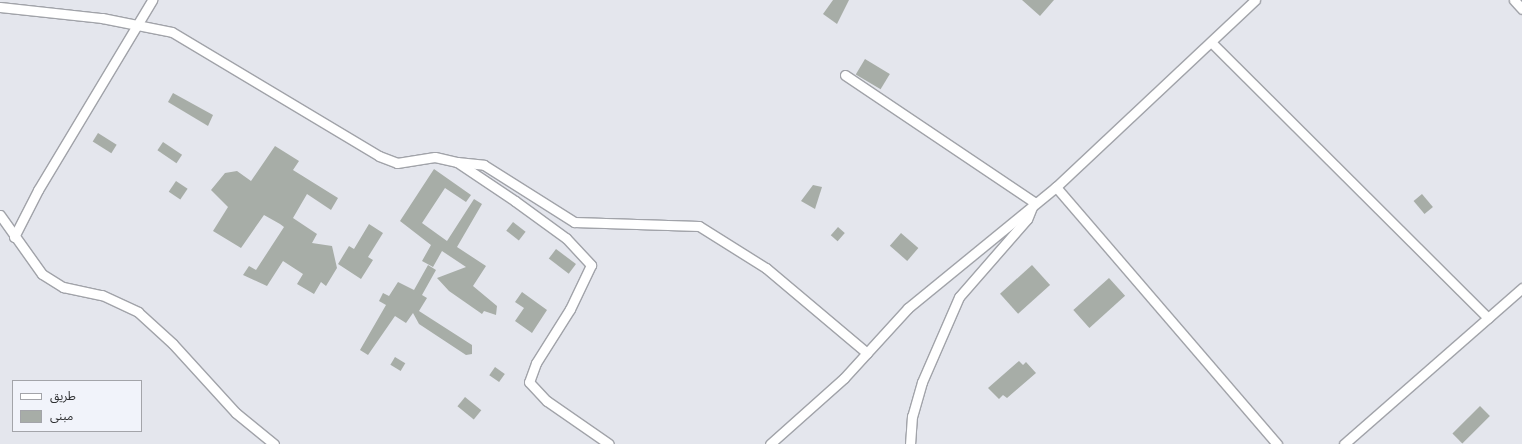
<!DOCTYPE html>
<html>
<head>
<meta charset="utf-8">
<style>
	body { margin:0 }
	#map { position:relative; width:1522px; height:444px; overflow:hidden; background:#e4e6ed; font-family:Cabin,"Noto Sans Arabic",sans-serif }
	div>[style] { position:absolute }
	.building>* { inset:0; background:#a7ada7; transform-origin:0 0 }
	.roads { filter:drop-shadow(1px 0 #a1a3a9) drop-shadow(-1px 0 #a1a3a9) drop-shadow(0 1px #a1a3a9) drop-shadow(0 -1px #a1a3a9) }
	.street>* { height:9px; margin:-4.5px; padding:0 4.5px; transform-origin:4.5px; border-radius:4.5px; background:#fff }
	span { translate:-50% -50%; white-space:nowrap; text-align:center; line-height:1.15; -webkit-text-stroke:3px #f1f3fa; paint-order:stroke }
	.legend { position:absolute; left:12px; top:380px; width:130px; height:52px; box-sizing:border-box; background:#f1f3fa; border:1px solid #a3a4a9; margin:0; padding:5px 7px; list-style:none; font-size:12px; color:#2d2e30 }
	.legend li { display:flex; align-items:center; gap:8px; height:20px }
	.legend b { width:20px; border:1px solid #a3a4a9 }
</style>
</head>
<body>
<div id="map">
	<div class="building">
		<div style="clip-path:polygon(833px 0,849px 0,837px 24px,823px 14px)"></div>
		<div style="clip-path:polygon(1022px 0,1054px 0,1040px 16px)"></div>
		<div style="left:865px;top:59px;width:29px;height:18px;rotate:31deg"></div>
		<div style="clip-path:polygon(173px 93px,213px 115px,208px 126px,168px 102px)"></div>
		<div style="left:98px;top:133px;width:22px;height:10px;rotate:32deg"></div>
		<div style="left:163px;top:142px;width:23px;height:10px;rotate:34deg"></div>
		<div style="clip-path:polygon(275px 146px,299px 161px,293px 170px,338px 198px,331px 210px,307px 194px,293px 218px,317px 234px,312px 243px,332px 246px,337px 268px,326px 286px,321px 282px,314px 294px,297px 284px,303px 274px,283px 261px,267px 286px,243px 275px,249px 266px,256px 270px,284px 227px,280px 224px,264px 215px,241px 248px,213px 231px,228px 207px,211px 190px,225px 173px,237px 171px,251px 181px)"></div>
		<div style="clip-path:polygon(434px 169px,471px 195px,466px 202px,445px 188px,422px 223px,447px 241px,474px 199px,482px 204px,457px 247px,486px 266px,473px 286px,497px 306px,496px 315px,484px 311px,482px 314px,449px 291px,437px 278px,466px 267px,442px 251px,433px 267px,422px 261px,431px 245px,400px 221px)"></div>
		<div style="left:176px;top:181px;width:14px;height:13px;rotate:34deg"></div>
		<div style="clip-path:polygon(813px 185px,822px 187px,815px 209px,801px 201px)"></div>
		<div style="left:1422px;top:194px;width:17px;height:11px;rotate:50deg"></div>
		<div style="left:513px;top:222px;width:16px;height:11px;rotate:38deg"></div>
		<div style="clip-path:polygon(369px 224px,383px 233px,368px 257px,373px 260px,361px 279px,338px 264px,349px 246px,354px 249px)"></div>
		<div style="left:838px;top:227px;width:9px;height:11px;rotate:41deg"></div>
		<div style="left:901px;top:233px;width:23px;height:17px;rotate:41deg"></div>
		<div style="left:556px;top:249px;width:25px;height:12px;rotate:37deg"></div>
		<div style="clip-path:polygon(428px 265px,436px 270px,422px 295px,427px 298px,419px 311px,472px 345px,472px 354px,466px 355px,419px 324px,413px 313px,406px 323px,395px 316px,368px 355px,360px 350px,386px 305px,379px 301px,383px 293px,389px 296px,398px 282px,414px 290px)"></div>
		<div style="left:1032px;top:265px;width:27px;height:43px;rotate:48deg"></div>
		<div style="left:1109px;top:278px;width:24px;height:48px;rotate:48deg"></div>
		<div style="clip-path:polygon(522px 292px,547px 310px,532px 333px,515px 321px,524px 308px,515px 302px)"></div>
		<div style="left:395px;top:357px;width:12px;height:9px;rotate:31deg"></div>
		<div style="clip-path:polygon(1019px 361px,1023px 365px,1026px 362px,1036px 373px,1007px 398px,1003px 395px,999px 399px,988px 388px)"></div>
		<div style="left:495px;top:367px;width:12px;height:10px;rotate:35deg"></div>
		<div style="left:465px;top:397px;width:21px;height:12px;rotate:39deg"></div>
		<div style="left:1480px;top:406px;width:14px;height:39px;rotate:45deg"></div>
	</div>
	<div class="roads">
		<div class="street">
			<div style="left:1514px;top:0;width:12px;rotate:48deg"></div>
			<div style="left:0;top:7px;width:103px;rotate:6.2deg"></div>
			<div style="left:102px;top:18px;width:71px;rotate:11.3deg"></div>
			<div style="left:172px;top:32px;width:241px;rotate:30.9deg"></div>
			<div style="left:379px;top:156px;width:19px;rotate:21deg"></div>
			<div style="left:397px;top:163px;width:38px;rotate:-9deg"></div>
			<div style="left:435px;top:157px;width:23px;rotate:13deg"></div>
			<div style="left:457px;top:162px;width:70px;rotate:33.9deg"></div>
			<div style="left:515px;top:201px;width:63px;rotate:36deg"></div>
			<div style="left:566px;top:238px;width:37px;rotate:47deg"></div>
			<div style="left:591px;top:265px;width:49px;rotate:115.5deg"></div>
			<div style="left:570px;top:309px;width:64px;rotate:122.2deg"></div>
			<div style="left:536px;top:363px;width:20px;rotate:110deg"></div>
			<div style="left:529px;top:382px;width:26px;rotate:47deg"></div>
			<div style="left:547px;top:401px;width:75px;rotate:34.7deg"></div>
			<div style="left:1211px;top:42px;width:391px;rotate:44.9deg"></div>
			<div style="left:845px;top:75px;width:228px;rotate:33.9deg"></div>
			<div style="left:1034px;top:202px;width:18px;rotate:112deg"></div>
			<div style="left:1027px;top:219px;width:103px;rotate:131.1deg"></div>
			<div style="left:959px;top:297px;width:93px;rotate:113.5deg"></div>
			<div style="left:922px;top:382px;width:35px;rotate:106deg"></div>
			<div style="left:912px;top:416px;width:28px;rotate:94deg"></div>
			<div style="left:457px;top:162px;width:27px;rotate:6deg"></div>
			<div style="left:484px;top:165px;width:107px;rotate:32.3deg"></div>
			<div style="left:574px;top:222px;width:125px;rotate:1.8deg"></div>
			<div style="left:699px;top:226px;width:79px;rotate:32.1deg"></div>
			<div style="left:766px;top:268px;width:132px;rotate:40.1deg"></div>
			<div style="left:1056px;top:187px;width:339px;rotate:49.3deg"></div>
			<div style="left:0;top:215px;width:72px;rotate:54.6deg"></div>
			<div style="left:42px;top:274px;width:25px;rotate:32deg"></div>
			<div style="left:63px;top:287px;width:40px;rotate:12deg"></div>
			<div style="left:102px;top:295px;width:40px;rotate:25deg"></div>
			<div style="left:138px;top:312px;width:47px;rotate:42.4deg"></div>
			<div style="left:173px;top:344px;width:93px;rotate:47.6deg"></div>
			<div style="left:236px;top:413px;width:49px;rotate:39.2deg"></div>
			<div style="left:14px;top:237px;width:53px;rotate:-62.9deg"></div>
			<div style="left:38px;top:190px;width:222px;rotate:-59deg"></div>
			<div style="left:770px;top:444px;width:99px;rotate:-41.7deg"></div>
			<div style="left:844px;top:378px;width:95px;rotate:-47.6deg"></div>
			<div style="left:908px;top:308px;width:191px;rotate:-39.3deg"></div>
			<div style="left:1056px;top:187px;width:273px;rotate:-43.2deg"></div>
			<div style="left:1344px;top:444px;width:237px;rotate:-41.2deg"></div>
		</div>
	</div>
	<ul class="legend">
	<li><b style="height:5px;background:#fff"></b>طريق</li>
	<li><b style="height:11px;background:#a7ada7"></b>مبنى</li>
	</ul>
</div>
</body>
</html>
